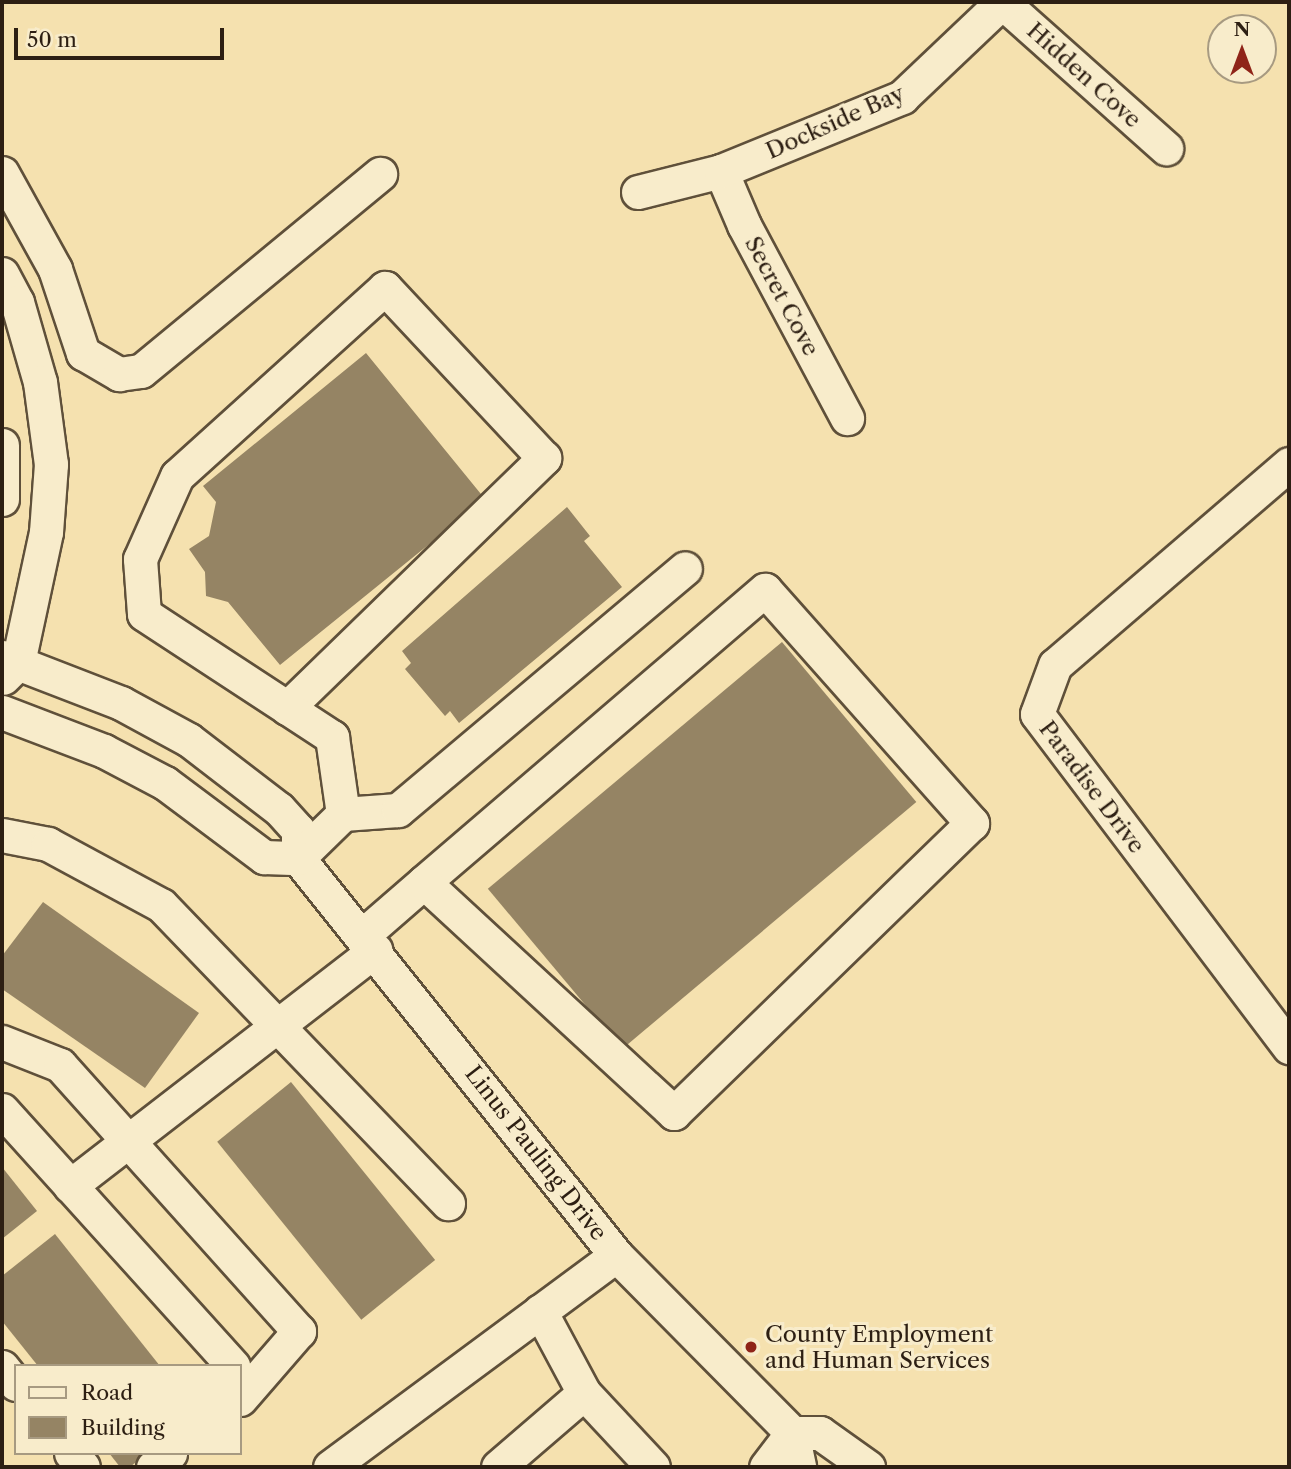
<!DOCTYPE html>
<html>
<head>
<meta charset="utf-8">
<style>
	body { margin:0 }
	#map { position:relative; width:1291px; height:1469px; overflow:hidden; background:#f5e1af; font-family:"Libre Caslon Text",serif }
	div>[style] { position:absolute }
	.building>* { inset:0; background:#958464; transform-origin:0 0 }
	.roads { filter:drop-shadow(2px 0 #5f503a) drop-shadow(-2px 0 #5f503a) drop-shadow(0 2px #5f503a) drop-shadow(0 -2px #5f503a) }
	.minor>* { height:33px; margin:-16.5px; padding:0 16.5px; transform-origin:16.5px; border-radius:16.5px; background:#f8eccb }
	.dots>* { width:19px; height:19px; translate:-50% -50%; box-sizing:border-box; border:4px solid #f8eccb; border-radius:50% }
	span { translate:-50% -50%; white-space:nowrap; text-align:center; line-height:1.15; -webkit-text-stroke:6px #f8eccb; paint-order:stroke }
	.street-label { font-size:23px; color:#2d1f13 }
	.poi-label { font-size:23px; color:#2d1f13 }
	.left { translate:0 -50%; text-align:left }
	.frame { position:absolute; inset:0; border:4px solid #2d1f13; pointer-events:none }
	.legend { position:absolute; left:14px; top:1364px; width:228px; height:91px; box-sizing:border-box; background:#f8eccb; border:2px solid #a79a81; margin:0; padding:9px 12px; list-style:none; font-size:21px; color:#2d1f13 }
	.legend li { display:flex; align-items:center; gap:14px; height:35px }
	.legend b { width:35px; border:2px solid #a79a81 }
	.north { position:absolute; left:1207px; top:14px; width:70px; height:70px; box-sizing:border-box; background:#f8eccb; border:2px solid #a79a81; border-radius:50%; rotate:0deg; font-size:19px; font-weight:700; line-height:28px; text-align:center; color:#2d1f13 }
	.north::after { content:''; display:block; margin:auto; width:24px; height:32px; background:#8f2418; clip-path:polygon(50% 0,100% 100%,50% 72%,0 100%) }
	.scale { position:absolute; left:14px; top:28px; width:210px; height:32px; box-sizing:border-box; border:4px solid #2d1f13; border-top:0; padding-left:9px; font-size:21px; line-height:24px; white-space:nowrap; color:#2d1f13; -webkit-text-stroke:5px #f8eccb; paint-order:stroke }
</style>
</head>
<body>
<div id="map">
	<div class="building">
		<div style="clip-path:polygon(366px 353px,485px 499px,280px 665px,228px 602px,206px 596px,205px 572px,189px 549px,209px 536px,216px 502px,203px 486px)"></div>
		<div style="clip-path:polygon(567px 507px,590px 536px,584px 541px,622px 587px,459px 723px,450px 711px,445px 716px,405px 669px,411px 663px,402px 651px)"></div>
		<div style="left:782px;top:642px;width:209px;height:384px;rotate:50deg"></div>
		<div style="clip-path:polygon(43px 902px,199px 1013px,145px 1088px,2px 989px,2px 956px)"></div>
		<div style="left:291px;top:1082px;width:229px;height:95px;rotate:51deg"></div>
		<div style="clip-path:polygon(2px 1167px,37px 1211px,2px 1239px)"></div>
		<div style="clip-path:polygon(55px 1234px,160px 1366px,38px 1366px,2px 1321px,2px 1276px)"></div>
		<div style="clip-path:polygon(109px 1453px,147px 1453px,130px 1467px,120px 1467px)"></div>
	</div>
	<div class="roads">
		<div class="minor">
			<div style="left:1002px;top:2px;width:220px;rotate:41.7deg"></div>
			<div style="left:721px;top:171px;width:59px;rotate:66.9deg"></div>
			<div style="left:744px;top:225px;width:219px;rotate:61.9deg"></div>
			<div style="left:2px;top:173px;width:110px;rotate:61.1deg"></div>
			<div style="left:55px;top:269px;width:89px;rotate:71.6deg"></div>
			<div style="left:83px;top:353px;width:42px;rotate:30.3deg"></div>
			<div style="left:119px;top:374px;width:22px;rotate:-8deg"></div>
			<div style="left:141px;top:371px;width:310px;rotate:-39.5deg"></div>
			<div style="left:638px;top:192px;width:86px;rotate:-14.2deg"></div>
			<div style="left:721px;top:171px;width:196px;rotate:-22.2deg"></div>
			<div style="left:902px;top:97px;width:138px;rotate:-43.5deg"></div>
			<div style="left:2px;top:274px;width:32px;rotate:62deg"></div>
			<div style="left:17px;top:302px;width:83px;rotate:74deg"></div>
			<div style="left:40px;top:382px;width:83px;rotate:82.4deg"></div>
			<div style="left:51px;top:464px;width:68px;rotate:94.2deg"></div>
			<div style="left:46px;top:532px;width:134px;rotate:102.1deg"></div>
			<div style="left:18px;top:663px;width:21px;rotate:135deg"></div>
			<div style="left:2px;top:445px;width:54px;rotate:90deg"></div>
			<div style="left:1289px;top:464px;width:308px;rotate:139.3deg"></div>
			<div style="left:1055px;top:665px;width:52px;rotate:110.2deg"></div>
			<div style="left:1037px;top:714px;width:418px;rotate:52.9deg"></div>
			<div style="left:2px;top:657px;width:128px;rotate:21.1deg"></div>
			<div style="left:121px;top:703px;width:77px;rotate:28.6deg"></div>
			<div style="left:189px;top:740px;width:113px;rotate:37.5deg"></div>
			<div style="left:279px;top:809px;width:28px;rotate:48deg"></div>
			<div style="left:298px;top:830px;width:28px;rotate:90deg"></div>
			<div style="left:298px;top:858px;width:509px;rotate:51.31deg"></div>
			<div style="left:616px;top:1255px;width:250px;rotate:45.3deg"></div>
			<div style="left:792px;top:1433px;width:35px;rotate:78deg"></div>
			<div style="left:287px;top:708px;width:359px;rotate:-44.2deg"></div>
			<div style="left:544px;top:458px;width:233px;rotate:-133.1deg"></div>
			<div style="left:385px;top:288px;width:280px;rotate:137.9deg"></div>
			<div style="left:177px;top:476px;width:91px;rotate:114deg"></div>
			<div style="left:140px;top:559px;width:55px;rotate:85.8deg"></div>
			<div style="left:144px;top:614px;width:225px;rotate:33.2deg"></div>
			<div style="left:332px;top:737px;width:78px;rotate:81.9deg"></div>
			<div style="left:343px;top:814px;width:63px;rotate:135.6deg"></div>
			<div style="left:2px;top:712px;width:109px;rotate:20.9deg"></div>
			<div style="left:104px;top:751px;width:69px;rotate:27.7deg"></div>
			<div style="left:165px;top:783px;width:124px;rotate:36.8deg"></div>
			<div style="left:264px;top:857px;width:34px;rotate:2deg"></div>
			<div style="left:343px;top:814px;width:55px;rotate:-4.2deg"></div>
			<div style="left:398px;top:810px;width:375px;rotate:-40.1deg"></div>
			<div style="left:2px;top:835px;width:47px;rotate:11.1deg"></div>
			<div style="left:48px;top:844px;width:128px;rotate:28.4deg"></div>
			<div style="left:161px;top:905px;width:414px;rotate:46.1deg"></div>
			<div style="left:363px;top:935px;width:81px;rotate:-41deg"></div>
			<div style="left:424px;top:882px;width:449px;rotate:-40.6deg"></div>
			<div style="left:765px;top:590px;width:312px;rotate:48.4deg"></div>
			<div style="left:972px;top:823px;width:416px;rotate:135.8deg"></div>
			<div style="left:674px;top:1113px;width:340px;rotate:-137.3deg"></div>
			<div style="left:2px;top:1042px;width:62px;rotate:21.6deg"></div>
			<div style="left:60px;top:1065px;width:358px;rotate:48.1deg"></div>
			<div style="left:299px;top:1331px;width:90px;rotate:130.9deg"></div>
			<div style="left:2px;top:1110px;width:345px;rotate:47.9deg"></div>
			<div style="left:70px;top:1186px;width:386px;rotate:-37.7deg"></div>
			<div style="left:2px;top:1367px;width:22px;rotate:51deg"></div>
			<div style="left:584px;top:1393px;width:101px;rotate:47deg"></div>
			<div style="left:792px;top:1433px;width:28px"></div>
			<div style="left:820px;top:1433px;width:59px;rotate:35.3deg"></div>
			<div style="left:71px;top:1453px;width:18px;rotate:49deg"></div>
			<div style="left:153px;top:1467px;width:22px;rotate:-39deg"></div>
			<div style="left:330px;top:1467px;width:356px;rotate:-36.5deg"></div>
			<div style="left:498px;top:1467px;width:113px;rotate:-40.7deg"></div>
			<div style="left:584px;top:1393px;width:93px;rotate:-118.2deg"></div>
			<div style="left:766px;top:1467px;width:43px;rotate:-52.6deg"></div>
		</div>
	</div>
	<div class="dots">
		<div style="left:751px;top:1347px;background:#8f2418"></div>
	</div>
	<div class="street-label">
		<span style="left:1084px;top:75px;rotate:42deg">Hidden Cove</span>
		<span style="left:835px;top:122px;rotate:-24deg">Dockside Bay</span>
		<span style="left:782px;top:296px;rotate:62deg">Secret Cove</span>
		<span style="left:1092px;top:787px;rotate:53deg">Paradise Drive</span>
		<span style="left:536px;top:1153px;rotate:52deg">Linus Pauling Drive</span>
	</div>
	<div class="poi-label">
		<span class="left" style="left:765px;top:1347px">County Employment<br>and Human Services</span>
	</div>
	<div class="frame"></div>
	<ul class="legend">
	<li><b style="height:9px;background:#f8eccb"></b>Road</li>
	<li><b style="height:19px;background:#958464"></b>Building</li>
	</ul>
	<div class="north">N</div>
	<div class="scale">50 m</div>
</div>
</body>
</html>
